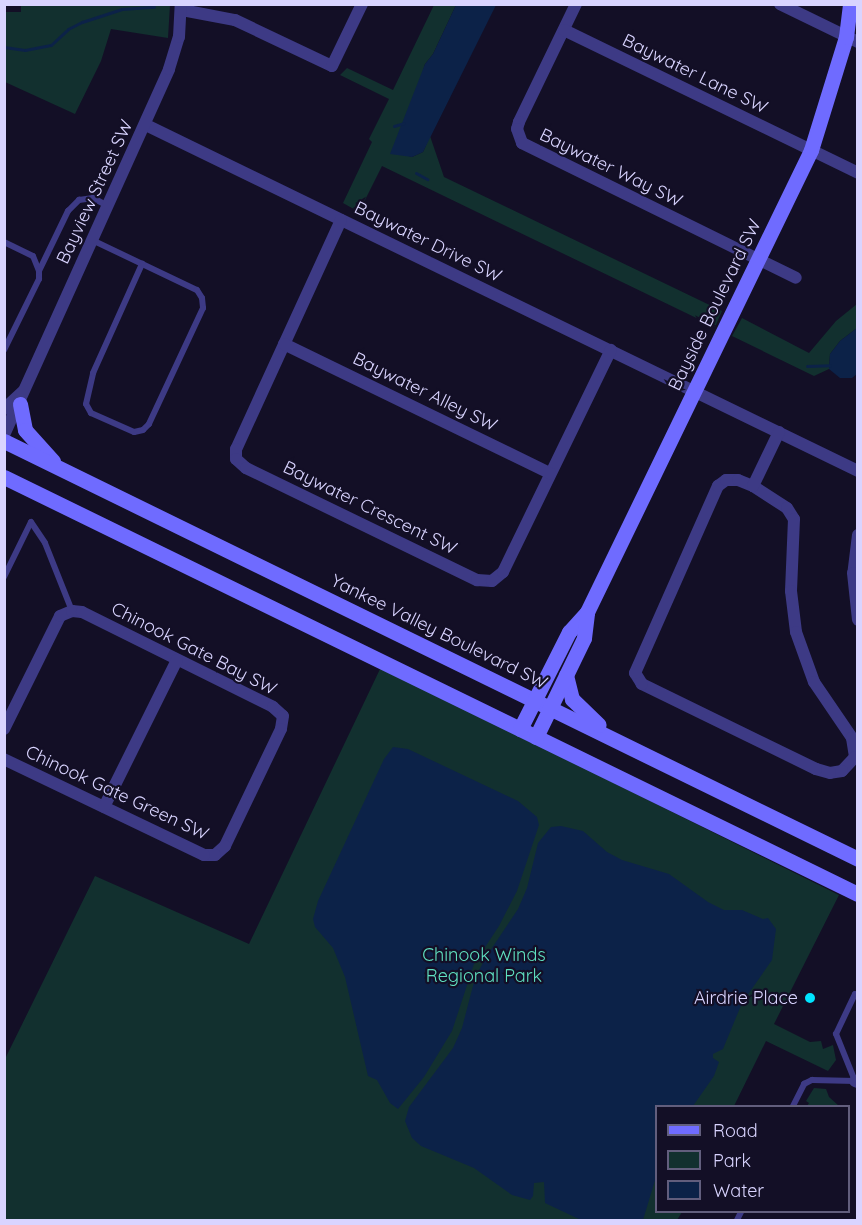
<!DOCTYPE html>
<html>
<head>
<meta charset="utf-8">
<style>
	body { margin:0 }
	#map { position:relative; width:862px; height:1225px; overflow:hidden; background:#130f26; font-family:Quicksand,sans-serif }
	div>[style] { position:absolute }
	.green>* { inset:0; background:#12302f }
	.water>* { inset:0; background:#0c2248 }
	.stream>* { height:3px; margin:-1.5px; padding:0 1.5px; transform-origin:1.5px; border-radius:1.5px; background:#0c2248 }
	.lane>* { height:6px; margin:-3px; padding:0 3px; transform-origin:3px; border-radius:3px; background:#3d3a85 }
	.street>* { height:12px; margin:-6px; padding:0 6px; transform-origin:6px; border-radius:6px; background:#3d3a85 }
	.secondary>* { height:15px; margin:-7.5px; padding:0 7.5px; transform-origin:7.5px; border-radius:7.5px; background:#6f6bff }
	.dots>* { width:16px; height:16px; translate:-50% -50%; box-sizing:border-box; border:3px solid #130f26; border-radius:50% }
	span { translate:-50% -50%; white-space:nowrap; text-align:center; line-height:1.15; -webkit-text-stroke:4.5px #130f26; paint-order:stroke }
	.street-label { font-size:18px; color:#d9d4ff }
	.park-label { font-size:18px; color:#5fe0c0 }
	.poi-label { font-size:18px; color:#d9d4ff }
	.right { translate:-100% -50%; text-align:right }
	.frame { position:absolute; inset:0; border:6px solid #d9d4ff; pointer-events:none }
	.legend { position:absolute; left:655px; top:1105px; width:195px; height:108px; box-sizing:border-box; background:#130f26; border:2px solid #625e7d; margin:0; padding:8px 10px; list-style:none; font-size:18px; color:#d9d4ff }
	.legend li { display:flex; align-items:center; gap:12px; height:30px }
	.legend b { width:30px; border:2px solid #625e7d }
</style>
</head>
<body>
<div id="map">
	<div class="green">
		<div style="clip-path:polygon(21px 5px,170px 5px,168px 38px,111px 29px,101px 61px,75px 114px,5px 82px,5px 12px,21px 12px)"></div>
		<div style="clip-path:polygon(434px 5px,456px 5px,433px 54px,425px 64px,398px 153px,412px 157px,423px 152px,430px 136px,444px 177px,722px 311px,715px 327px,382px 166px,359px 212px,343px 203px,372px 142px,369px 139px,389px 99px,340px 75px,347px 68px,393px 90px)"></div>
		<div style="clip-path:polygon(857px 304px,857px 328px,840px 341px,830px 354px,829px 369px,814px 376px,732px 336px,742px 318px,809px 353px,836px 321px)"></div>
		<div style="clip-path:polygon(381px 667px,839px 895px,774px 1024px,810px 1042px,821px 1041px,823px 1049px,833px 1045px,836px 1060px,828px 1071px,766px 1041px,734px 1106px,656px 1106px,656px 1212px,682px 1212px,677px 1220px,5px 1220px,4px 1061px,95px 876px,249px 944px)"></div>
		<div style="clip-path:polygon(814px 1088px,826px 1089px,829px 1097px,839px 1106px,807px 1106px,809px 1103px,806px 1101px)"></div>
	</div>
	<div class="water">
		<div style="clip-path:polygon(456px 5px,496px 5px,423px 152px,412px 157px,390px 154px,425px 64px,433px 54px)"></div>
		<div style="clip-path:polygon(857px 328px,857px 374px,852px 378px,840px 378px,829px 369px,830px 354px,840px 341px)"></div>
		<div style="clip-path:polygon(393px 747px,408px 749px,518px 801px,537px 817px,539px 825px,517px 891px,499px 926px,474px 964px,452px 1031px,424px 1077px,398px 1109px,390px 1103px,377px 1080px,368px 1076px,345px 977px,333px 948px,315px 927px,313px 919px,318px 901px,384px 759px)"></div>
		<div style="clip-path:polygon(561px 826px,583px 831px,607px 852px,622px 860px,669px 874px,708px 902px,724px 910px,742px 910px,763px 919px,768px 918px,776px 929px,772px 960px,742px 1003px,723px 1049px,713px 1054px,713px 1058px,719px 1062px,714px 1076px,693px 1106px,656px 1106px,656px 1177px,643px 1220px,581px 1220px,545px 1203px,544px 1182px,534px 1183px,533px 1196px,530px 1200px,512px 1195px,474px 1168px,421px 1146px,412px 1138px,405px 1121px,409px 1107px,453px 1048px,462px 1028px,475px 978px,486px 957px,518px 909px,527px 888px,538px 843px,551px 827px)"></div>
	</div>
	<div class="stream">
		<div style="left:4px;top:47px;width:21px;rotate:8deg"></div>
		<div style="left:25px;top:50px;width:26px;rotate:-11deg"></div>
		<div style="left:51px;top:45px;width:23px;rotate:-43deg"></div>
		<div style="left:68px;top:29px;width:16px;rotate:-27deg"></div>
		<div style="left:82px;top:22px;width:42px;rotate:-18deg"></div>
		<div style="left:122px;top:9px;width:32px;rotate:-4deg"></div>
		<div style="left:394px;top:126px;width:10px;rotate:-17deg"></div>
		<div style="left:416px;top:173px;width:13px;rotate:29deg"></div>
		<div style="left:807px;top:366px;width:23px;rotate:-2deg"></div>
	</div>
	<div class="lane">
		<div style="left:92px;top:240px;width:116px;rotate:25.5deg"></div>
		<div style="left:197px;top:290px;width:9px;rotate:58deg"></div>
		<div style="left:202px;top:298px;width:10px;rotate:84deg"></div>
		<div style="left:203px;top:308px;width:128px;rotate:115deg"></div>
		<div style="left:149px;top:424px;width:8px;rotate:135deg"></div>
		<div style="left:143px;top:430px;width:9px;rotate:167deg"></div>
		<div style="left:134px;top:432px;width:47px;rotate:-156.2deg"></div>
		<div style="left:91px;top:413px;width:10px;rotate:-119deg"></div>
		<div style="left:86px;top:404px;width:32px;rotate:-77deg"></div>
		<div style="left:93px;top:373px;width:120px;rotate:-65.8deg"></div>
		<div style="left:4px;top:242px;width:32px;rotate:26deg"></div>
		<div style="left:33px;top:256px;width:16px;rotate:68deg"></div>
		<div style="left:39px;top:271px;width:8px;rotate:90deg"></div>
		<div style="left:39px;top:279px;width:79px;rotate:116.2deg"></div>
		<div style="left:39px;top:271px;width:67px;rotate:-64.2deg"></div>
		<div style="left:68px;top:211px;width:16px;rotate:-45deg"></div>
		<div style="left:79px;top:200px;width:14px;rotate:-8deg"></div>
		<div style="left:93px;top:198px;width:17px;rotate:28deg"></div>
		<div style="left:4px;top:577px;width:61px;rotate:-63.9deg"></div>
		<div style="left:31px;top:522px;width:25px;rotate:56deg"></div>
		<div style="left:45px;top:543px;width:73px;rotate:68.3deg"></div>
		<div style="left:793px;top:1106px;width:25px;rotate:-63deg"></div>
		<div style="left:804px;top:1084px;width:9px;rotate:-27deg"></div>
		<div style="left:812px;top:1080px;width:43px;rotate:1.3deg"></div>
		<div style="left:855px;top:1081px;width:51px;rotate:-112deg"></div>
		<div style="left:836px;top:1034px;width:44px;rotate:-64.6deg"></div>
		<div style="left:855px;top:994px;width:3px;rotate:18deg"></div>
		<div style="left:737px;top:1220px;width:9px;rotate:-63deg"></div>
	</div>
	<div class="street">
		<div style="left:576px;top:4px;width:131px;rotate:115.8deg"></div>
		<div style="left:519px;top:122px;width:7px;rotate:106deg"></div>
		<div style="left:517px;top:129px;width:15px;rotate:70deg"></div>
		<div style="left:522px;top:143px;width:305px;rotate:26.2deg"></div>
		<div style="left:780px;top:4px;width:87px;rotate:26deg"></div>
		<div style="left:182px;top:10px;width:54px;rotate:10.7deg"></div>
		<div style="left:235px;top:20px;width:107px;rotate:25.4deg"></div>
		<div style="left:332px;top:66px;width:69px;rotate:-64.2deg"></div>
		<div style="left:564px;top:30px;width:327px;rotate:25.9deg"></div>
		<div style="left:146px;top:125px;width:792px;rotate:25.92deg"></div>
		<div style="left:341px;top:220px;width:252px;rotate:114.6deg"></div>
		<div style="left:236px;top:449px;width:10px;rotate:90deg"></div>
		<div style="left:236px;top:459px;width:13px;rotate:42deg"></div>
		<div style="left:246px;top:468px;width:257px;rotate:25.9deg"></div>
		<div style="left:477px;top:580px;width:15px;rotate:4deg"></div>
		<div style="left:492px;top:581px;width:14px;rotate:-39deg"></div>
		<div style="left:503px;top:572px;width:247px;rotate:-64.1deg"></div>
		<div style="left:284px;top:344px;width:296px;rotate:25.9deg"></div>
		<div style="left:4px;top:409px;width:26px;rotate:-43deg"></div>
		<div style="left:4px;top:435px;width:401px;rotate:-65.7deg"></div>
		<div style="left:169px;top:69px;width:34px;rotate:-73deg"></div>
		<div style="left:179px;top:37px;width:33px;rotate:-87deg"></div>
		<div style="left:753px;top:486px;width:40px;rotate:32.9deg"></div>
		<div style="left:787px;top:508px;width:13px;rotate:58deg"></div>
		<div style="left:794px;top:519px;width:72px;rotate:92.4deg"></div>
		<div style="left:791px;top:591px;width:41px;rotate:83deg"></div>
		<div style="left:796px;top:632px;width:53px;rotate:70.2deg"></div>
		<div style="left:814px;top:682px;width:68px;rotate:55.8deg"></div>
		<div style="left:852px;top:738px;width:19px;rotate:81deg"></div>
		<div style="left:855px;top:757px;width:19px;rotate:133deg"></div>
		<div style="left:842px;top:771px;width:12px;rotate:171deg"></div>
		<div style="left:830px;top:773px;width:15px;rotate:-164deg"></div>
		<div style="left:816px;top:769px;width:194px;rotate:-154deg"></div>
		<div style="left:642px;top:684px;width:13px;rotate:-122deg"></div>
		<div style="left:635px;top:673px;width:205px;rotate:-66.1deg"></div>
		<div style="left:718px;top:486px;width:10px;rotate:-37deg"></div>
		<div style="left:726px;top:480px;width:12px"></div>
		<div style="left:738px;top:480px;width:16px;rotate:22deg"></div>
		<div style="left:753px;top:486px;width:60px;rotate:-64.3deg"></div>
		<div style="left:858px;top:535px;width:38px;rotate:97deg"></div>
		<div style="left:853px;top:573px;width:47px;rotate:83.9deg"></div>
		<div style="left:4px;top:729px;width:126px;rotate:-63.6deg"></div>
		<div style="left:60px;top:616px;width:13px;rotate:-23deg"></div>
		<div style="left:72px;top:611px;width:10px;rotate:6deg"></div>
		<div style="left:82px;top:612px;width:213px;rotate:26.4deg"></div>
		<div style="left:273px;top:707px;width:13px;rotate:42deg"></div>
		<div style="left:283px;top:716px;width:13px;rotate:99deg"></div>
		<div style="left:281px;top:729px;width:130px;rotate:115.6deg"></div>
		<div style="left:225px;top:846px;width:13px;rotate:138deg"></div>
		<div style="left:215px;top:855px;width:11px;rotate:180deg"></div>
		<div style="left:204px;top:855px;width:222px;rotate:-154.4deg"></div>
		<div style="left:104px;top:807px;width:164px;rotate:-63.6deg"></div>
		<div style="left:855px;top:1081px;width:3px;rotate:18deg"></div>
	</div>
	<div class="secondary">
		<div style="left:20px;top:404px;width:26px;rotate:79deg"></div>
		<div style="left:25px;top:430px;width:42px;rotate:47.9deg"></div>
		<div style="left:4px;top:441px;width:951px;rotate:26.08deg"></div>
		<div style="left:4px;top:477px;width:950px;rotate:26.03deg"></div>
		<div style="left:566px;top:675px;width:25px;rotate:76deg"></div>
		<div style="left:572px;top:699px;width:37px;rotate:44deg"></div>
		<div style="left:520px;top:729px;width:109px;rotate:-63.2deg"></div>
		<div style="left:569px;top:632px;width:27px;rotate:-48deg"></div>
		<div style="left:587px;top:612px;width:513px;rotate:-64.13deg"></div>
		<div style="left:811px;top:150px;width:118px;rotate:-72.8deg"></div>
		<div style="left:846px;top:37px;width:33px;rotate:-83deg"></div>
		<div style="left:536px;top:737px;width:110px;rotate:-64.1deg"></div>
		<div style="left:584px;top:638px;width:26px;rotate:-83deg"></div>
	</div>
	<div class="dots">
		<div style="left:810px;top:998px;background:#00e5ff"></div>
	</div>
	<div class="street-label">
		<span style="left:695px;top:74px;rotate:26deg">Baywater Lane SW</span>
		<span style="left:611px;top:168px;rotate:26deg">Baywater Way SW</span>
		<span style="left:95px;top:192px;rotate:-65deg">Bayview Street SW</span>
		<span style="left:428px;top:242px;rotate:26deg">Baywater Drive SW</span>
		<span style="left:715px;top:305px;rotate:-64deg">Bayside Boulevard SW</span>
		<span style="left:425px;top:392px;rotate:26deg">Baywater Alley SW</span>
		<span style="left:370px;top:508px;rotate:26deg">Baywater Crescent SW</span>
		<span style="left:439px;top:632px;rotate:26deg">Yankee Valley Boulevard SW</span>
		<span style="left:194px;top:649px;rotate:27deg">Chinook Gate Bay SW</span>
		<span style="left:117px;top:793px;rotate:25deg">Chinook Gate Green SW</span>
	</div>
	<div class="park-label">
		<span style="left:484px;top:966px">Chinook Winds<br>Regional Park</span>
	</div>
	<div class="poi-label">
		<span class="right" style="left:798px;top:998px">Airdrie Place</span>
	</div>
	<div class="frame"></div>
	<ul class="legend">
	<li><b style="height:8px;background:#6f6bff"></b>Road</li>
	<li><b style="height:16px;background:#12302f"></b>Park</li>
	<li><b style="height:16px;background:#0c2248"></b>Water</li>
	</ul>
</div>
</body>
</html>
